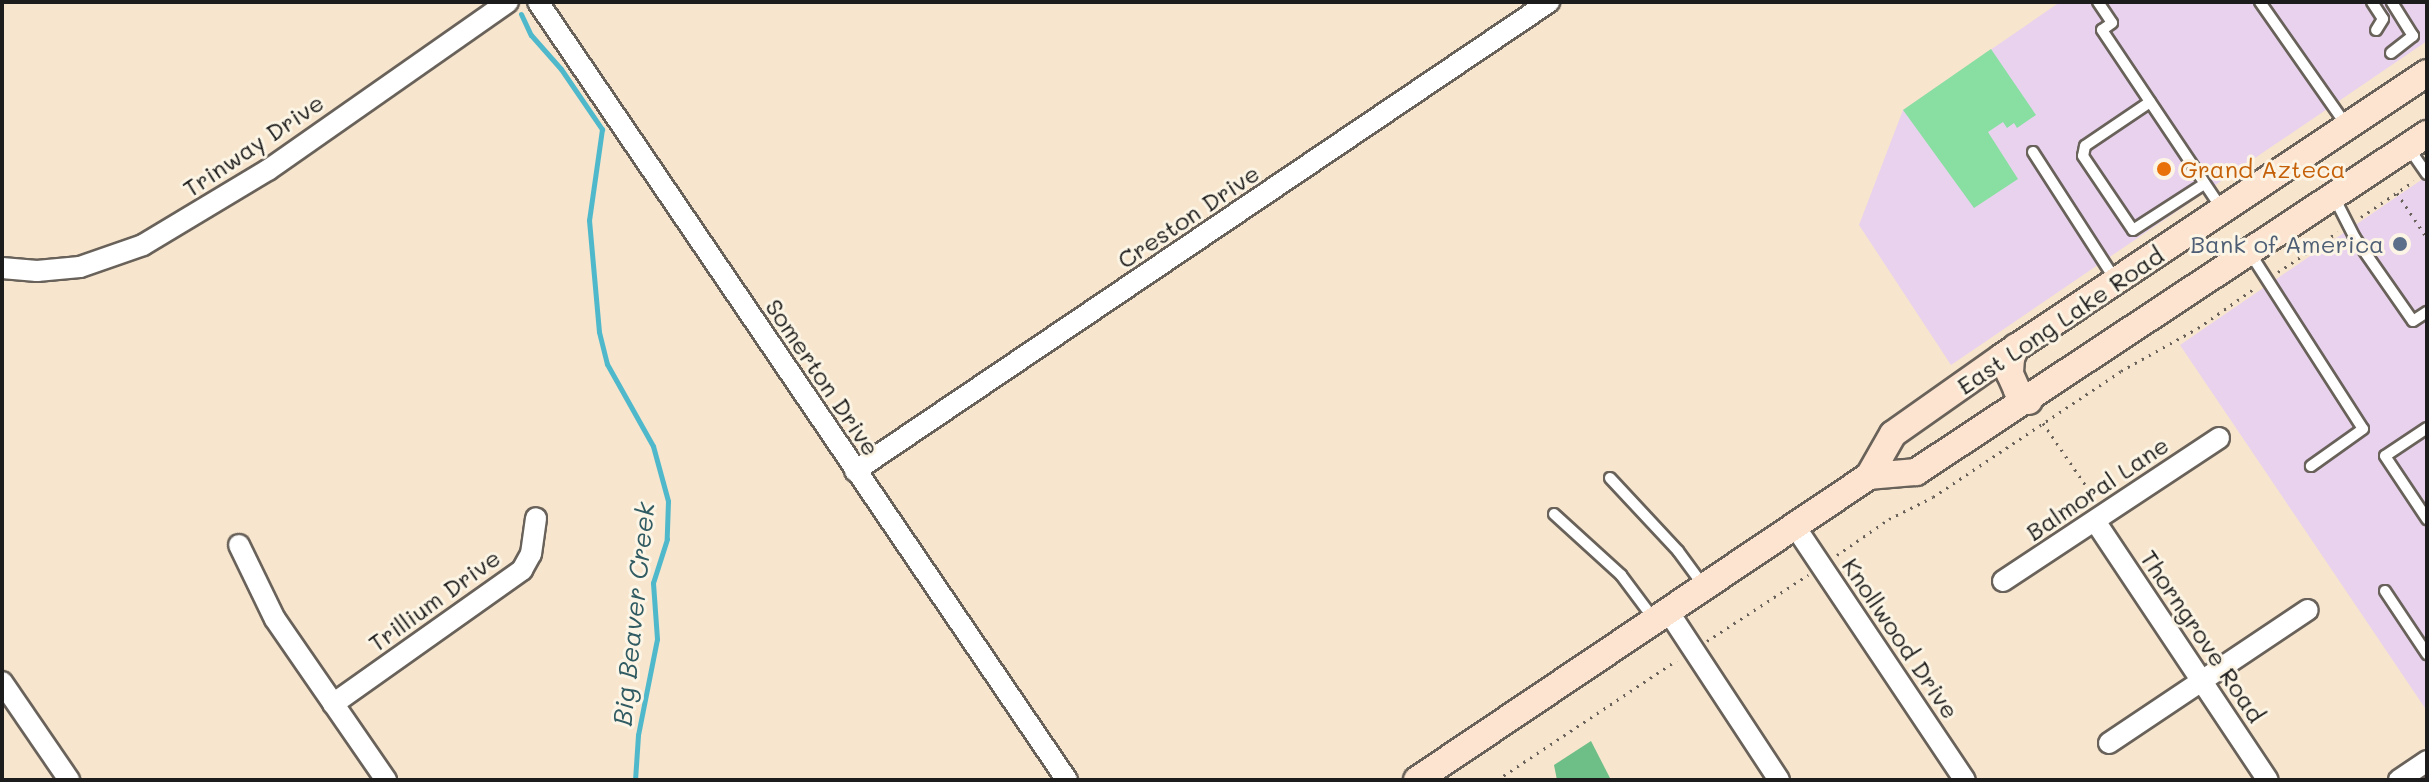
<!DOCTYPE html>
<html>
<head>
<meta charset="utf-8">
<style>
	body { margin:0 }
	#map { position:relative; width:2429px; height:782px; overflow:hidden; background:#f7e5cd; font-family:Mali,sans-serif }
	div>[style] { position:absolute }
	.built>* { inset:0; background:#e9d2ee }
	.green>* { inset:0; background:#89dfa2 }
	.forest>* { inset:0; background:#6ebe88 }
	.stream>* { height:5px; margin:-2.5px; padding:0 2.5px; transform-origin:2.5px; border-radius:2.5px; background:#4fb9cb }
	.path>* { height:3px; margin-top:-1.5px; transform-origin:0; background:repeating-linear-gradient(90deg,#69625a 0 2px,transparent 0 8px) }
	.roads { filter:drop-shadow(2px 0 #69625a) drop-shadow(-2px 0 #69625a) drop-shadow(0 2px #69625a) drop-shadow(0 -2px #69625a) }
	.service>* { height:10px; margin:-5px; padding:0 5px; transform-origin:5px; border-radius:5px; background:#fff }
	.minor>* { height:20px; margin:-10px; padding:0 10px; transform-origin:10px; border-radius:10px; background:#fff }
	.secondary>* { height:26px; margin:-13px; padding:0 13px; transform-origin:13px; border-radius:13px; background:#fde4d0 }
	.dots>* { width:22px; height:22px; translate:-50% -50%; box-sizing:border-box; border:4px solid #fcf5e5; border-radius:50% }
	span { translate:-50% -50%; white-space:nowrap; text-align:center; line-height:1.15; -webkit-text-stroke:6px #fcf5e5; paint-order:stroke }
	.street-label { font-size:24px; color:#1c1c1c }
	.food-label { font-size:24px; color:#c56008 }
	.left { translate:0 -50%; text-align:left }
	.service-label { font-size:24px; color:#4e5e75 }
	.right { translate:-100% -50%; text-align:right }
	.water-label { font-size:26px; color:#305b62; font-style:italic }
	.frame { position:absolute; inset:0; border:4px solid #1c1c1c; pointer-events:none }
</style>
</head>
<body>
<div id="map">
	<div class="built">
		<div style="clip-path:polygon(2060px 2px,2427px 2px,2427px 41px,1951px 365px,1859px 225px,1903px 110px)"></div>
		<div style="clip-path:polygon(2427px 176px,2427px 711px,2180px 345px)"></div>
	</div>
	<div class="green">
		<div style="clip-path:polygon(1991px 49px,2036px 115px,2017px 128px,2014px 123px,2007px 128px,2003px 122px,1988px 132px,2018px 179px,1974px 208px,1903px 110px)"></div>
	</div>
	<div class="forest">
		<div style="clip-path:polygon(1591px 741px,1611px 780px,1557px 780px,1554px 765px)"></div>
	</div>
	<div class="stream">
		<div style="left:521px;top:14px;width:23px;rotate:65deg"></div>
		<div style="left:531px;top:35px;width:45px;rotate:48.6deg"></div>
		<div style="left:561px;top:69px;width:73px;rotate:55.7deg"></div>
		<div style="left:602px;top:129px;width:92px;rotate:98.1deg"></div>
		<div style="left:589px;top:220px;width:112px;rotate:84.9deg"></div>
		<div style="left:599px;top:332px;width:33px;rotate:76deg"></div>
		<div style="left:607px;top:364px;width:94px;rotate:60.7deg"></div>
		<div style="left:653px;top:446px;width:57px;rotate:74.7deg"></div>
		<div style="left:668px;top:501px;width:38px;rotate:92deg"></div>
		<div style="left:667px;top:539px;width:46px;rotate:107.7deg"></div>
		<div style="left:653px;top:583px;width:56px;rotate:85.9deg"></div>
		<div style="left:657px;top:639px;width:98px;rotate:101.2deg"></div>
		<div style="left:638px;top:735px;width:45px;rotate:93.8deg"></div>
	</div>
	<div class="path">
		<div style="left:2397px;top:193px;width:54px;rotate:56.3deg"></div>
		<div style="left:2361px;top:217px;width:64px;rotate:-34.2deg"></div>
		<div style="left:2278px;top:272px;width:72px;rotate:-33.7deg"></div>
		<div style="left:2043px;top:423px;width:92px;rotate:55.6deg"></div>
		<div style="left:1837px;top:555px;width:63px;rotate:-34.7deg"></div>
		<div style="left:1889px;top:519px;width:49px;rotate:-26.6deg"></div>
		<div style="left:1933px;top:497px;width:226px;rotate:-33.8deg"></div>
		<div style="left:2121px;top:371px;width:88px;rotate:-29.2deg"></div>
		<div style="left:2198px;top:328px;width:70px;rotate:-35.1deg"></div>
		<div style="left:1707px;top:641px;width:121px;rotate:-33.2deg"></div>
		<div style="left:1497px;top:780px;width:216px;rotate:-33.7deg"></div>
	</div>
	<div class="roads">
		<div class="service">
			<div style="left:2098px;top:2px;width:25px;rotate:56deg"></div>
			<div style="left:2112px;top:23px;width:12px;rotate:145deg"></div>
			<div style="left:2102px;top:30px;width:214px;rotate:56.2deg"></div>
			<div style="left:2260px;top:2px;width:150px;rotate:55deg"></div>
			<div style="left:2372px;top:2px;width:20px;rotate:57deg"></div>
			<div style="left:2383px;top:19px;width:13px;rotate:122deg"></div>
			<div style="left:2391px;top:53px;width:28px;rotate:-38deg"></div>
			<div style="left:2413px;top:36px;width:40px;rotate:-122deg"></div>
			<div style="left:2150px;top:102px;width:78px;rotate:145.9deg"></div>
			<div style="left:2085px;top:146px;width:10px;rotate:101deg"></div>
			<div style="left:2083px;top:156px;width:89px;rotate:56deg"></div>
			<div style="left:2133px;top:230px;width:85px;rotate:-32.9deg"></div>
			<div style="left:2408px;top:147px;width:33px;rotate:55deg"></div>
			<div style="left:2033px;top:152px;width:151px;rotate:57.2deg"></div>
			<div style="left:2334px;top:197px;width:46px;rotate:62.9deg"></div>
			<div style="left:2355px;top:238px;width:101px;rotate:55.1deg"></div>
			<div style="left:2413px;top:321px;width:17px;rotate:-33deg"></div>
			<div style="left:2250px;top:253px;width:209px;rotate:57.3deg"></div>
			<div style="left:2363px;top:429px;width:64px;rotate:144.6deg"></div>
			<div style="left:2427px;top:428px;width:50px;rotate:146.3deg"></div>
			<div style="left:2385px;top:456px;width:76px;rotate:56.3deg"></div>
			<div style="left:1610px;top:478px;width:100px;rotate:47deg"></div>
			<div style="left:1678px;top:551px;width:42px;rotate:53.7deg"></div>
			<div style="left:1554px;top:514px;width:91px;rotate:42.3deg"></div>
			<div style="left:1621px;top:575px;width:54px;rotate:53.3deg"></div>
			<div style="left:2385px;top:591px;width:76px;rotate:56.3deg"></div>
		</div>
		<div class="minor">
			<div style="left:538px;top:2px;width:941px;rotate:55.79deg"></div>
			<div style="left:2px;top:268px;width:35px;rotate:5deg"></div>
			<div style="left:37px;top:271px;width:43px;rotate:-5.3deg"></div>
			<div style="left:80px;top:267px;width:67px;rotate:-19.2deg"></div>
			<div style="left:143px;top:245px;width:146px;rotate:-31deg"></div>
			<div style="left:268px;top:170px;width:293px;rotate:-35deg"></div>
			<div style="left:855px;top:471px;width:838px;rotate:-34.05deg"></div>
			<div style="left:2095px;top:521px;width:311px;rotate:56.3deg"></div>
			<div style="left:1794px;top:525px;width:307px;rotate:56.2deg"></div>
			<div style="left:239px;top:545px;width:82px;rotate:64.1deg"></div>
			<div style="left:275px;top:619px;width:196px;rotate:55.4deg"></div>
			<div style="left:2003px;top:581px;width:259px;rotate:-33.5deg"></div>
			<div style="left:1668px;top:611px;width:202px;rotate:56.7deg"></div>
			<div style="left:2px;top:682px;width:119px;rotate:55.6deg"></div>
			<div style="left:333px;top:704px;width:232px;rotate:-35.3deg"></div>
			<div style="left:522px;top:570px;width:18px;rotate:-61deg"></div>
			<div style="left:531px;top:554px;width:36px;rotate:-82deg"></div>
			<div style="left:2109px;top:743px;width:239px;rotate:-33.8deg"></div>
			<div style="left:2399px;top:780px;width:34px;rotate:-34deg"></div>
		</div>
		<div class="secondary">
			<div style="left:2016px;top:347px;width:12px;rotate:114deg"></div>
			<div style="left:2011px;top:358px;width:16px;rotate:94deg"></div>
			<div style="left:2010px;top:374px;width:17px;rotate:66deg"></div>
			<div style="left:2017px;top:390px;width:16px;rotate:43deg"></div>
			<div style="left:1869px;top:476px;width:47px;rotate:-4.9deg"></div>
			<div style="left:1916px;top:472px;width:613px;rotate:-33.48deg"></div>
			<div style="left:1417px;top:780px;width:545px;rotate:-33.92deg"></div>
			<div style="left:1869px;top:476px;width:48px;rotate:-60.3deg"></div>
			<div style="left:1893px;top:434px;width:133px;rotate:-35.2deg"></div>
			<div style="left:2002px;top:357px;width:511px;rotate:-33.75deg"></div>
		</div>
	</div>
	<div class="dots">
		<div style="left:2164px;top:169px;background:#e8710a"></div>
		<div style="left:2400px;top:244px;background:#5c6f8a"></div>
	</div>
	<div class="street-label">
		<span style="left:253px;top:145px;rotate:-34deg">Trinway Drive</span>
		<span style="left:1188px;top:216px;rotate:-34deg">Creston Drive</span>
		<span style="left:2060px;top:320px;rotate:-34deg">East Long Lake Road</span>
		<span style="left:823px;top:377px;rotate:56deg">Somerton Drive</span>
		<span style="left:2097px;top:488px;rotate:-34deg">Balmoral Lane</span>
		<span style="left:434px;top:600px;rotate:-36deg">Trillium Drive</span>
		<span style="left:2203px;top:636px;rotate:56deg">Thorngrove Road</span>
		<span style="left:1901px;top:638px;rotate:56deg">Knollwood Drive</span>
	</div>
	<div class="food-label">
		<span class="left" style="left:2180px;top:169px">Grand Azteca</span>
	</div>
	<div class="service-label">
		<span class="right" style="left:2384px;top:244px">Bank of America</span>
	</div>
	<div class="water-label">
		<span style="left:634px;top:614px;rotate:-84deg">Big Beaver Creek</span>
	</div>
	<div class="frame"></div>
</div>
</body>
</html>
